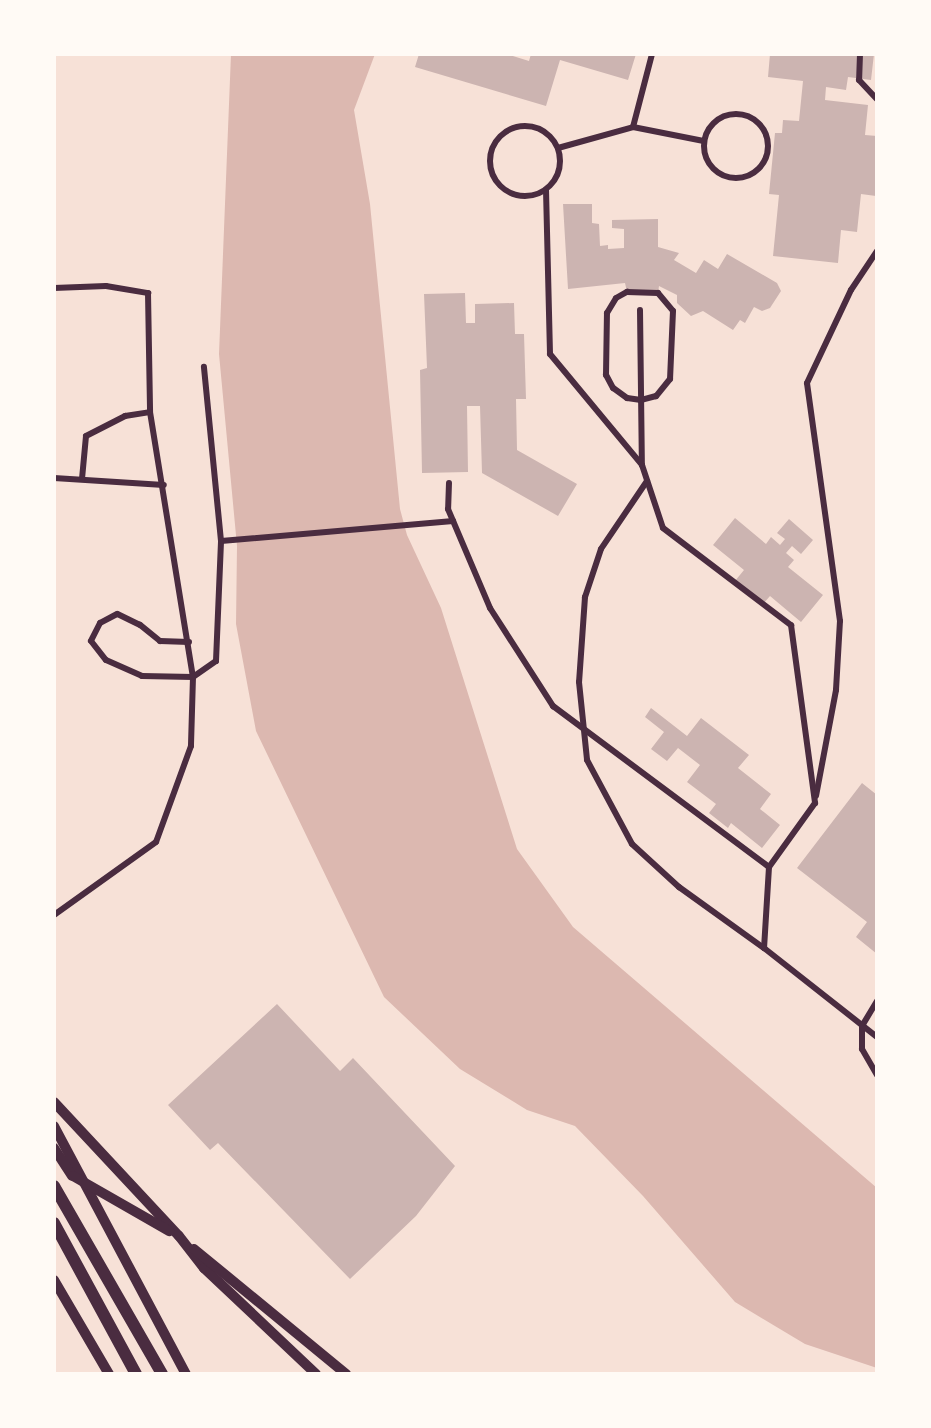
<!DOCTYPE html>
<html>
<head>
<meta charset="utf-8">
<style>
	body { margin:0 }
	#map { position:relative; width:931px; height:1428px; overflow:hidden; background:#f7e1d7; font-family:"Sofia Sans Condensed",sans-serif }
	div>[style] { position:absolute }
	.water>* { inset:0; background:#dcb8b0 }
	.building>* { inset:0; background:#ccb4b1 }
	.minor>* { height:6px; margin:-3px; padding:0 3px; transform-origin:3px; border-radius:3px; background:#4a2c40 }
	.minor>.ring { margin:-3px; padding:0; box-sizing:content-box; background:none; border:6px solid #4a2c40; border-radius:50% }
	.primary>* { height:10px; margin:-5px; padding:0 5px; transform-origin:5px; border-radius:5px; background:#4a2c40 }
	.trunk>* { height:12px; margin:-6px; padding:0 6px; transform-origin:6px; border-radius:6px; background:#4a2c40 }
	span { translate:-50% -50%; white-space:nowrap; text-align:center; line-height:1.15; -webkit-text-stroke:5px #fffaf5; paint-order:stroke }
	.frame { position:absolute; inset:0; border:56px solid #fffaf5; pointer-events:none }
</style>
</head>
<body>
<div id="map">
	<div class="water">
		<div style="clip-path:polygon(231px 54px,375px 54px,354px 110px,370px 204px,400px 509px,407px 535px,441px 608px,517px 849px,573px 927px,877px 1188px,877px 1368px,805px 1344px,735px 1302px,643px 1196px,575px 1126px,527px 1110px,460px 1069px,384px 997px,256px 731px,236px 624px,237px 546px,219px 354px)"></div>
	</div>
	<div class="building">
		<div style="clip-path:polygon(419px 54px,506px 54px,529px 61px,531px 54px,636px 54px,628px 80px,560px 60px,546px 106px,415px 67px)"></div>
		<div style="clip-path:polygon(770px 54px,874px 54px,871px 80px,848px 77px,846px 90px,826px 87px,825px 100px,868px 105px,865px 135px,877px 136px,876px 196px,861px 194px,857px 232px,841px 230px,838px 263px,773px 256px,779px 195px,769px 194px,775px 133px,782px 133px,783px 120px,799px 121px,803px 81px,768px 77px)"></div>
		<div style="clip-path:polygon(563px 204px,592px 204px,592px 223px,599px 224px,600px 246px,608px 245px,608px 249px,624px 248px,624px 229px,612px 228px,612px 220px,658px 219px,658px 247px,679px 253px,674px 260px,696px 273px,704px 260px,718px 269px,727px 254px,777px 283px,781px 291px,770px 308px,762px 311px,754px 307px,745px 323px,740px 320px,733px 330px,703px 311px,691px 316px,677px 303px,677px 295px,659px 286px,658px 293px,627px 292px,625px 283px,568px 289px)"></div>
		<div style="clip-path:polygon(465px 293px,466px 323px,475px 323px,475px 304px,514px 303px,515px 334px,524px 334px,526px 399px,516px 399px,517px 450px,577px 484px,558px 516px,482px 473px,480px 406px,467px 406px,468px 472px,422px 473px,420px 370px,427px 368px,424px 294px)"></div>
		<div style="clip-path:polygon(735px 518px,766px 544px,771px 537px,780px 545px,785px 539px,777px 533px,789px 519px,813px 540px,801px 554px,792px 546px,786px 553px,794px 560px,788px 567px,823px 595px,801px 622px,770px 596px,763px 604px,735px 581px,744px 570px,713px 545px)"></div>
		<div style="clip-path:polygon(651px 708px,687px 736px,701px 718px,749px 755px,738px 768px,771px 794px,760px 809px,780px 825px,762px 848px,731px 823px,728px 828px,709px 813px,716px 804px,687px 782px,700px 765px,678px 748px,667px 761px,651px 749px,664px 732px,645px 717px)"></div>
		<div style="clip-path:polygon(862px 783px,877px 795px,877px 954px,856px 937px,867px 922px,797px 868px)"></div>
		<div style="clip-path:polygon(277px 1004px,340px 1071px,353px 1058px,455px 1166px,416px 1216px,350px 1279px,218px 1143px,210px 1150px,168px 1105px)"></div>
	</div>
	<div class="minor">
		<div style="left:860px;top:54px;width:26px;rotate:92deg"></div>
		<div style="left:859px;top:80px;width:26px;rotate:47deg"></div>
		<div class="ring" style="left:704px;top:114px;width:58px;height:58px"></div>
		<div class="ring" style="left:490px;top:126px;width:64px;height:64px"></div>
		<div style="left:633px;top:127px;width:75px;rotate:-75.4deg"></div>
		<div style="left:558px;top:148px;width:78px;rotate:-15.6deg"></div>
		<div style="left:633px;top:127px;width:72px;rotate:11.2deg"></div>
		<div style="left:546px;top:190px;width:164px;rotate:88.6deg"></div>
		<div style="left:550px;top:354px;width:144px;rotate:50.3deg"></div>
		<div style="left:642px;top:465px;width:66px;rotate:71.6deg"></div>
		<div style="left:663px;top:528px;width:161px;rotate:37.2deg"></div>
		<div style="left:791px;top:625px;width:180px;rotate:82.3deg"></div>
		<div style="left:815px;top:803px;width:79px;rotate:125.7deg"></div>
		<div style="left:769px;top:867px;width:81px;rotate:93.5deg"></div>
		<div style="left:764px;top:948px;width:144px;rotate:38.2deg"></div>
		<div style="left:54px;top:288px;width:52px;rotate:-2.2deg"></div>
		<div style="left:106px;top:286px;width:43px;rotate:9.5deg"></div>
		<div style="left:148px;top:293px;width:119px;rotate:89deg"></div>
		<div style="left:150px;top:412px;width:268px;rotate:80.8deg"></div>
		<div style="left:193px;top:677px;width:69px;rotate:91.7deg"></div>
		<div style="left:191px;top:746px;width:102px;rotate:110deg"></div>
		<div style="left:156px;top:842px;width:125px;rotate:144.4deg"></div>
		<div style="left:627px;top:292px;width:31px;rotate:2deg"></div>
		<div style="left:658px;top:293px;width:23px;rotate:50deg"></div>
		<div style="left:673px;top:311px;width:68px;rotate:92.5deg"></div>
		<div style="left:670px;top:379px;width:22px;rotate:129deg"></div>
		<div style="left:656px;top:396px;width:16px;rotate:165deg"></div>
		<div style="left:641px;top:400px;width:14px;rotate:-172deg"></div>
		<div style="left:627px;top:398px;width:17px;rotate:-144deg"></div>
		<div style="left:613px;top:388px;width:15px;rotate:-118deg"></div>
		<div style="left:606px;top:375px;width:62px;rotate:-89.1deg"></div>
		<div style="left:607px;top:313px;width:17px;rotate:-59deg"></div>
		<div style="left:616px;top:298px;width:13px;rotate:-29deg"></div>
		<div style="left:640px;top:310px;width:155px;rotate:89.3deg"></div>
		<div style="left:54px;top:478px;width:110px;rotate:3.6deg"></div>
		<div style="left:82px;top:479px;width:43px;rotate:-84.7deg"></div>
		<div style="left:86px;top:436px;width:44px;rotate:-27.1deg"></div>
		<div style="left:125px;top:416px;width:25px;rotate:-9deg"></div>
		<div style="left:647px;top:481px;width:82px;rotate:124.1deg"></div>
		<div style="left:601px;top:549px;width:51px;rotate:108.4deg"></div>
		<div style="left:585px;top:597px;width:85px;rotate:94deg"></div>
		<div style="left:579px;top:682px;width:78px;rotate:84.1deg"></div>
		<div style="left:587px;top:760px;width:95px;rotate:61.8deg"></div>
		<div style="left:632px;top:844px;width:64px;rotate:42.5deg"></div>
		<div style="left:679px;top:887px;width:105px;rotate:35.7deg"></div>
		<div style="left:449px;top:483px;width:26px;rotate:92deg"></div>
		<div style="left:448px;top:509px;width:108px;rotate:67deg"></div>
		<div style="left:490px;top:608px;width:117px;rotate:57.3deg"></div>
		<div style="left:553px;top:706px;width:269px;rotate:36.7deg"></div>
		<div style="left:221px;top:541px;width:233px;rotate:-4.9deg"></div>
		<div style="left:189px;top:642px;width:29px;rotate:-178deg"></div>
		<div style="left:160px;top:641px;width:26px;rotate:-141deg"></div>
		<div style="left:140px;top:625px;width:25px;rotate:-154deg"></div>
		<div style="left:117px;top:614px;width:19px;rotate:152deg"></div>
		<div style="left:100px;top:623px;width:20px;rotate:117deg"></div>
		<div style="left:91px;top:641px;width:24px;rotate:52deg"></div>
		<div style="left:106px;top:660px;width:39px;rotate:24deg"></div>
		<div style="left:142px;top:676px;width:51px;rotate:1.1deg"></div>
		<div style="left:193px;top:677px;width:28px;rotate:-35deg"></div>
		<div style="left:216px;top:661px;width:120px;rotate:-87.6deg"></div>
		<div style="left:221px;top:541px;width:175px;rotate:-95.6deg"></div>
		<div style="left:816px;top:796px;width:108px;rotate:-79.3deg"></div>
		<div style="left:836px;top:690px;width:69px;rotate:-86.7deg"></div>
		<div style="left:840px;top:621px;width:240px;rotate:-97.9deg"></div>
		<div style="left:807px;top:383px;width:103px;rotate:-64.7deg"></div>
		<div style="left:851px;top:290px;width:47px;rotate:-56.3deg"></div>
		<div style="left:877px;top:1001px;width:29px;rotate:121deg"></div>
		<div style="left:862px;top:1026px;width:23px;rotate:90deg"></div>
		<div style="left:862px;top:1049px;width:30px;rotate:60deg"></div>
	</div>
	<div class="primary">
		<div style="left:54px;top:1102px;width:183px;rotate:47deg"></div>
		<div style="left:179px;top:1236px;width:41px;rotate:52deg"></div>
		<div style="left:204px;top:1268px;width:154px;rotate:43.4deg"></div>
		<div style="left:54px;top:1126px;width:281px;rotate:62deg"></div>
		<div style="left:54px;top:1148px;width:33px;rotate:57deg"></div>
		<div style="left:73px;top:1176px;width:111px;rotate:29.8deg"></div>
		<div style="left:194px;top:1249px;width:197px;rotate:39.4deg"></div>
		<div style="left:54px;top:1280px;width:109px;rotate:59.7deg"></div>
	</div>
	<div class="trunk">
		<div style="left:54px;top:1186px;width:217px;rotate:60.1deg"></div>
		<div style="left:54px;top:1223px;width:172px;rotate:61.5deg"></div>
	</div>
	<div class="frame"></div>
</div>
</body>
</html>
